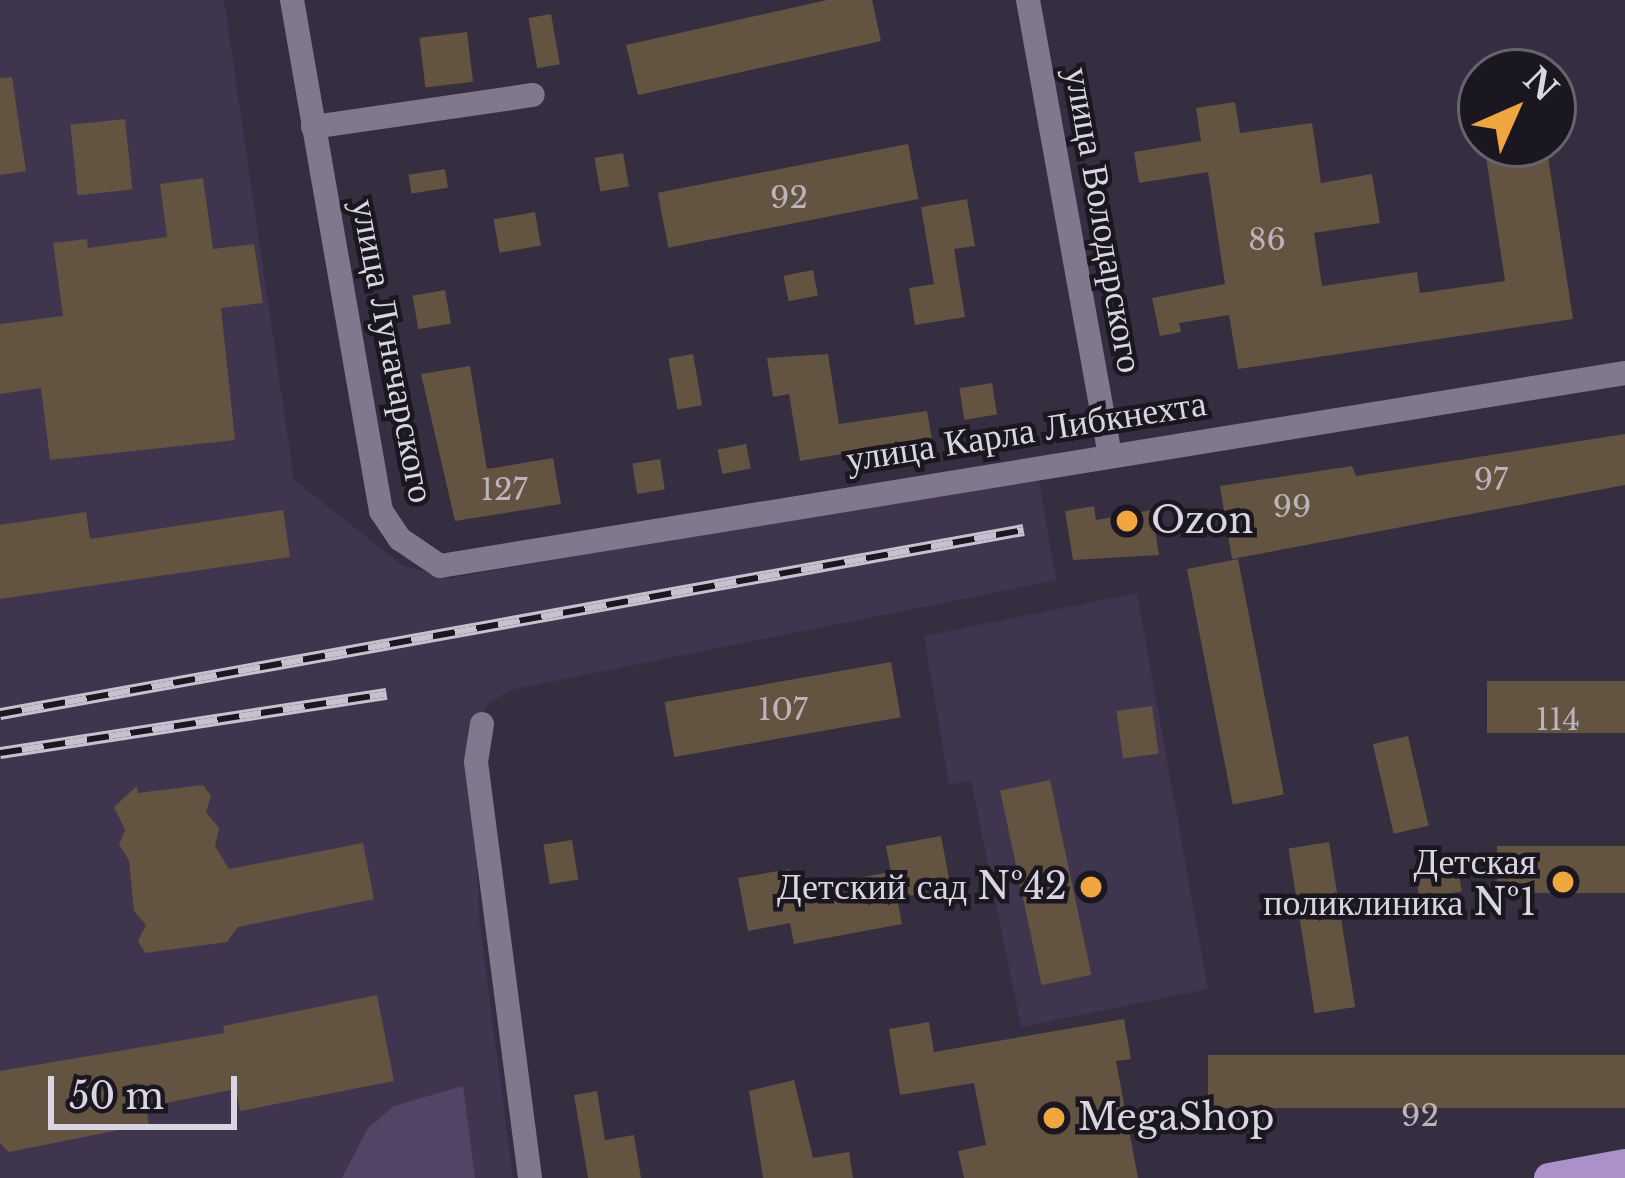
<!DOCTYPE html>
<html>
<head>
<meta charset="utf-8">
<style>
	body { margin:0 }
	#map { position:relative; width:1625px; height:1178px; overflow:hidden; background:#352d40; font-family:"Libre Baskerville",serif }
	div>[style] { position:absolute }
	.built>* { inset:0; background:#40354e }
	.green>* { inset:0; background:#534466 }
	.building>* { inset:0; background:#635341; transform-origin:0 0 }
	.street>* { height:24px; margin:-12px; padding:0 12px; transform-origin:12px; border-radius:12px; background:#81788e }
	.primary>* { height:30px; margin:-15px; padding:0 15px; transform-origin:15px; border-radius:15px; background:#aa91ca }
	.rail>* { height:12px; margin-top:-6px; transform-origin:0; background:repeating-linear-gradient(90deg,#1b1720 0 22px,#c6c1ce 0 44px); box-sizing:border-box; border-block:3px solid #c6c1ce }
	.dots>* { width:33px; height:33px; translate:-50% -50%; box-sizing:border-box; border:6px solid #1b1720; border-radius:50% }
	span { translate:-50% -50%; white-space:nowrap; text-align:center; line-height:1.15; -webkit-text-stroke:9px #1b1720; paint-order:stroke }
	.number-label { font-size:30px; color:#bcb4ba }
	.number-label span { -webkit-text-stroke-width:0 }
	.street-label { font-size:36px; color:#dad5e2 }
	.poi-label { font-size:36px; color:#dad5e2 }
	.left { translate:0 -50%; text-align:left }
	.right { translate:-100% -50%; text-align:right }
	.north { position:absolute; left:1457px; top:48px; width:120px; height:120px; box-sizing:border-box; background:#1b1720; border:3px solid #67636e; border-radius:50%; rotate:45deg; font-size:33px; font-weight:700; line-height:48px; text-align:center; color:#dad5e2 }
	.north::after { content:''; display:block; margin:auto; width:42px; height:54px; background:#f0a63f; clip-path:polygon(50% 0,100% 100%,50% 72%,0 100%) }
	.scale { position:absolute; left:48px; top:1076px; width:189px; height:54px; box-sizing:border-box; border:6px solid #dad5e2; border-top:0; padding-left:15px; font-size:36px; line-height:42px; white-space:nowrap; color:#dad5e2; -webkit-text-stroke:9px #1b1720; paint-order:stroke }
</style>
</head>
<body>
<div id="map">
	<div class="built">
		<div style="clip-path:polygon(0 0,224px 0,294px 480px,403px 566px,451px 578px,1038px 475px,1056px 580px,510px 690px,489px 703px,472px 729px,479px 918px,513px 1178px,0 1178px)"></div>
		<div style="clip-path:polygon(1137px 593px,1208px 989px,1021px 1027px,971px 780px,949px 785px,924px 636px)"></div>
	</div>
	<div class="green">
		<div style="clip-path:polygon(463px 1086px,475px 1178px,342px 1178px,368px 1128px,394px 1106px)"></div>
	</div>
	<div class="building">
		<div style="clip-path:polygon(827px 0,872px 0,881px 41px,638px 95px,626px 45px)"></div>
		<div style="left:551px;top:14px;width:51px;height:23px;rotate:80deg"></div>
		<div style="left:467px;top:32px;width:50px;height:48px;rotate:83deg"></div>
		<div style="clip-path:polygon(12px 77px,26px 171px,0 175px,0 78px)"></div>
		<div style="clip-path:polygon(1235px 102px,1240px 133px,1312px 123px,1321px 183px,1372px 174px,1380px 223px,1314px 233px,1322px 286px,1417px 272px,1420px 293px,1505px 281px,1484px 144px,1524px 144px,1527px 160px,1548px 157px,1573px 319px,1238px 369px,1229px 315px,1179px 323px,1181px 332px,1160px 336px,1152px 298px,1225px 284px,1208px 172px,1139px 183px,1134px 152px,1201px 141px,1196px 108px)"></div>
		<div style="left:125px;top:119px;width:71px;height:55px;rotate:84deg"></div>
		<div style="left:908px;top:144px;width:56px;height:255px;rotate:79deg"></div>
		<div style="left:623px;top:153px;width:34px;height:29px;rotate:80deg"></div>
		<div style="left:445px;top:169px;width:19px;height:37px;rotate:81deg"></div>
		<div style="clip-path:polygon(203px 178px,213px 249px,254px 244px,263px 303px,221px 308px,235px 440px,50px 460px,41px 388px,0 394px,0 324px,63px 316px,53px 243px,87px 239px,88px 248px,167px 237px,160px 184px)"></div>
		<div style="clip-path:polygon(967px 199px,975px 246px,954px 249px,965px 317px,915px 325px,909px 288px,934px 284px,921px 207px)"></div>
		<div style="left:535px;top:212px;width:34px;height:42px;rotate:80deg"></div>
		<div style="left:813px;top:270px;width:26px;height:30px;rotate:79deg"></div>
		<div style="left:445px;top:290px;width:34px;height:33px;rotate:80deg"></div>
		<div style="left:693px;top:354px;width:52px;height:25px;rotate:80deg"></div>
		<div style="clip-path:polygon(828px 354px,839px 424px,927px 411px,932px 439px,800px 461px,789px 394px,773px 397px,767px 358px)"></div>
		<div style="clip-path:polygon(470px 366px,487px 469px,553px 458px,561px 504px,455px 521px,421px 374px)"></div>
		<div style="left:992px;top:383px;width:32px;height:33px;rotate:81deg"></div>
		<div style="clip-path:polygon(1625px 434px,1625px 485px,1232px 559px,1220px 486px,1352px 466px,1356px 476px)"></div>
		<div style="left:746px;top:444px;width:25px;height:29px;rotate:79deg"></div>
		<div style="left:660px;top:459px;width:31px;height:28px;rotate:81deg"></div>
		<div style="clip-path:polygon(1094px 506px,1096px 520px,1152px 510px,1159px 555px,1073px 560px,1065px 511px)"></div>
		<div style="clip-path:polygon(283px 510px,290px 557px,0 599px,0 525px,86px 512px,90px 539px)"></div>
		<div style="left:1238px;top:559px;width:240px;height:52px;rotate:79deg"></div>
		<div style="left:891px;top:662px;width:56px;height:230px;rotate:80deg"></div>
		<div style="left:1625px;top:681px;width:52px;height:138px;rotate:90deg"></div>
		<div style="left:1152px;top:706px;width:48px;height:36px;rotate:82deg"></div>
		<div style="left:1408px;top:736px;width:92px;height:36px;rotate:77deg"></div>
		<div style="left:1050px;top:780px;width:199px;height:51px;rotate:78deg"></div>
		<div style="clip-path:polygon(203px 785px,211px 796px,206px 812px,219px 828px,215px 846px,229px 869px,363px 843px,374px 899px,238px 927px,227px 942px,145px 953px,138px 941px,146px 925px,134px 911px,129px 860px,119px 845px,125px 830px,114px 807px,137px 786px,138px 793px)"></div>
		<div style="clip-path:polygon(941px 836px,951px 889px,897px 898px,902px 924px,794px 944px,790px 923px,748px 931px,738px 878px,790px 869px,794px 889px,891px 872px,886px 846px)"></div>
		<div style="left:572px;top:840px;width:40px;height:29px;rotate:81deg"></div>
		<div style="left:1329px;top:842px;width:167px;height:41px;rotate:81deg"></div>
		<div style="left:1625px;top:846px;width:47px;height:128px;rotate:90deg"></div>
		<div style="left:1457px;top:864px;width:28px;height:43px;rotate:80deg"></div>
		<div style="clip-path:polygon(377px 995px,394px 1081px,240px 1111px,236px 1089px,146px 1107px,149px 1124px,9px 1152px,0 1143px,0 1071px,225px 1033px,223px 1026px)"></div>
		<div style="clip-path:polygon(1124px 1019px,1131px 1059px,1116px 1061px,1138px 1178px,964px 1178px,958px 1151px,986px 1145px,974px 1083px,900px 1095px,889px 1029px,929px 1022px,934px 1052px)"></div>
		<div style="left:1625px;top:1055px;width:53px;height:417px;rotate:90deg"></div>
		<div style="clip-path:polygon(794px 1080px,813px 1158px,849px 1152px,853px 1178px,763px 1178px,749px 1091px)"></div>
		<div style="clip-path:polygon(597px 1091px,605px 1140px,634px 1135px,641px 1178px,588px 1178px,574px 1095px)"></div>
	</div>
	<div class="street">
		<div style="left:292px;top:0;width:519px;rotate:80.12deg"></div>
		<div style="left:381px;top:511px;width:34px;rotate:56deg"></div>
		<div style="left:400px;top:539px;width:48px;rotate:34deg"></div>
		<div style="left:440px;top:566px;width:1201px;rotate:-9.25deg"></div>
		<div style="left:1028px;top:0;width:459px;rotate:79.8deg"></div>
		<div style="left:313px;top:127px;width:222px;rotate:-8.3deg"></div>
		<div style="left:482px;top:724px;width:38px;rotate:99deg"></div>
		<div style="left:476px;top:762px;width:419px;rotate:82.6deg"></div>
	</div>
	<div class="primary">
		<div style="left:1549px;top:1178px;width:77px;rotate:-10.4deg"></div>
	</div>
	<div class="rail">
		<div style="left:0;top:714px;width:1040px;rotate:-10.19deg"></div>
		<div style="left:0;top:753px;width:391px;rotate:-8.7deg"></div>
	</div>
	<div class="dots">
		<div style="left:1127px;top:521px;background:#f0a63f"></div>
		<div style="left:1563px;top:882px;background:#f0a63f"></div>
		<div style="left:1091px;top:887px;background:#f0a63f"></div>
		<div style="left:1054px;top:1118px;background:#f0a63f"></div>
	</div>
	<div class="number-label">
		<span style="left:789px;top:198px">92</span>
		<span style="left:1267px;top:240px">86</span>
		<span style="left:1491px;top:480px">97</span>
		<span style="left:504px;top:490px">127</span>
		<span style="left:1292px;top:507px">99</span>
		<span style="left:783px;top:710px">107</span>
		<span style="left:1558px;top:720px">114</span>
		<span style="left:1420px;top:1116px">92</span>
	</div>
	<div class="street-label">
		<span style="left:1104px;top:220px;rotate:80deg">улица Володарского</span>
		<span style="left:393px;top:351px;rotate:79deg">улица Луначарского</span>
		<span style="left:1026px;top:431px;rotate:-9deg">улица Карла Либкнехта</span>
	</div>
	<div class="poi-label">
		<span class="left" style="left:1151px;top:521px">Ozon</span>
		<span class="right" style="left:1536px;top:882px">Детская<br>поликлиника №1</span>
		<span class="right" style="left:1067px;top:887px">Детский сад №42</span>
		<span class="left" style="left:1078px;top:1118px">MegaShop</span>
	</div>
	<div class="north">N</div>
	<div class="scale">50 m</div>
</div>
</body>
</html>
